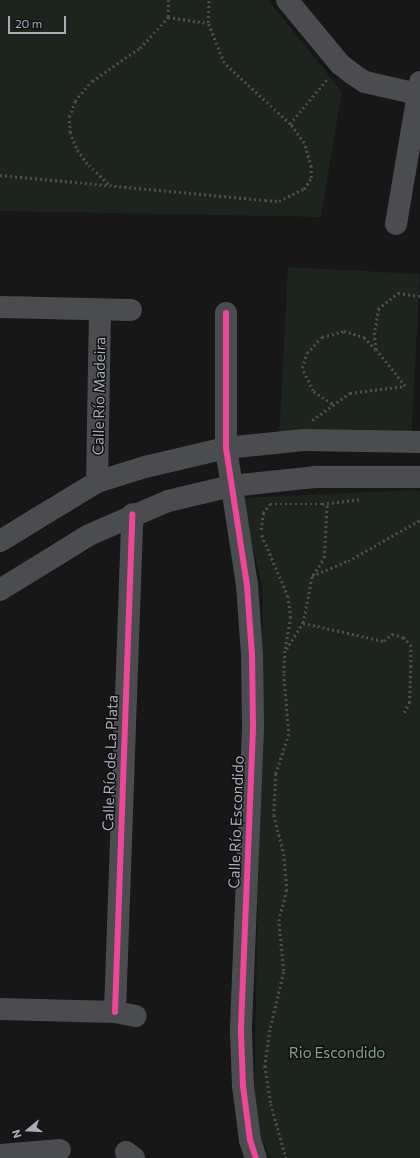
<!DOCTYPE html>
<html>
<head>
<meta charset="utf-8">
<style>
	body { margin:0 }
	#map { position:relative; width:420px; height:1158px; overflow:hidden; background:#171717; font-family:Commissioner,sans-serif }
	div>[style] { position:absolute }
	.green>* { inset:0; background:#1d241e; transform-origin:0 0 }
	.path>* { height:2.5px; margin-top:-1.25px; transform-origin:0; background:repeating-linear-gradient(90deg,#4d4e52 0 2px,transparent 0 5px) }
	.minor>* { height:22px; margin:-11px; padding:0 11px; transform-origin:11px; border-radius:11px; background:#4b4c50 }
	.tertiary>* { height:22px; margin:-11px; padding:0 11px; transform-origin:11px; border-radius:11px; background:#4b4c50 }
	.cycleway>* { height:6px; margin:-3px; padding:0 3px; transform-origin:3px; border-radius:3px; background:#ed469a }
	span { translate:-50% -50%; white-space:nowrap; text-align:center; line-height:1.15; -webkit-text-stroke:3px #111113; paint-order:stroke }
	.street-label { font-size:15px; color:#a8adb8 }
	.park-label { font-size:15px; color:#7fa381 }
	.north { position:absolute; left:8px; top:1110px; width:40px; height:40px; -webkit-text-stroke:3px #111113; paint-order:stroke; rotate:252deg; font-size:11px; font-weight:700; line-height:16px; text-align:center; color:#a8adb8 }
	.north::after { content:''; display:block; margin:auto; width:14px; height:18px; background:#a8adb8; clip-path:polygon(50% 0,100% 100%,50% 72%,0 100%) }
	.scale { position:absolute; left:8px; top:16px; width:58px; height:18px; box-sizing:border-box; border:2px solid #a8adb8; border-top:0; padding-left:5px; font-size:12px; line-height:14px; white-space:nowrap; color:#a8adb8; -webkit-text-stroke:3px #111113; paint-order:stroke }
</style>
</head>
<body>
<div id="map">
	<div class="green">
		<div style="clip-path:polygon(0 0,268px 0,342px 92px,321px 217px,0 211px)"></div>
		<div style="left:288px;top:267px;width:132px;height:173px;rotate:3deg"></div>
		<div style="clip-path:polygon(415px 490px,420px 491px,420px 1158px,270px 1158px,254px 1118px,263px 587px,240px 498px)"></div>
	</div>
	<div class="path">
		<div style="left:168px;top:17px;width:40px;rotate:8.5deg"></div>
		<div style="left:290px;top:124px;width:58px;rotate:-50.6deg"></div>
		<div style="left:0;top:175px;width:266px;rotate:5.4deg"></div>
		<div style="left:265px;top:200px;width:14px;rotate:4deg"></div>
		<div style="left:279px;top:201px;width:28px;rotate:-26deg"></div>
		<div style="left:304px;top:189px;width:13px;rotate:-58deg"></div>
		<div style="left:311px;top:178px;width:11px;rotate:-90deg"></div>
		<div style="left:311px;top:167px;width:25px;rotate:-106deg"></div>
		<div style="left:304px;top:143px;width:24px;rotate:-126deg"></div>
		<div style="left:290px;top:124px;width:90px;rotate:-137.3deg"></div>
		<div style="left:224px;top:63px;width:43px;rotate:-111.8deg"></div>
		<div style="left:208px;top:23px;width:23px;rotate:-88deg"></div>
		<div style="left:108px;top:184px;width:29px;rotate:-136deg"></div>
		<div style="left:87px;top:164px;width:19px;rotate:-125deg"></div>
		<div style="left:76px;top:148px;width:16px;rotate:-112deg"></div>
		<div style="left:70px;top:133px;width:16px;rotate:-94deg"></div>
		<div style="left:69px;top:117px;width:17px;rotate:-69deg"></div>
		<div style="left:75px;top:101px;width:26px;rotate:-50deg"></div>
		<div style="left:92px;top:81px;width:58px;rotate:-34.5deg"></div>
		<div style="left:140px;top:48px;width:42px;rotate:-47.9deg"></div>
		<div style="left:168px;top:17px;width:17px;rotate:-90deg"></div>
		<div style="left:332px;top:404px;width:23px;rotate:-146deg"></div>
		<div style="left:313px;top:391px;width:25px;rotate:-116deg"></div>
		<div style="left:302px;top:368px;width:16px;rotate:-72deg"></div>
		<div style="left:307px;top:353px;width:22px;rotate:-47deg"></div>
		<div style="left:322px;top:337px;width:23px;rotate:-15deg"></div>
		<div style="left:344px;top:331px;width:21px;rotate:17deg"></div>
		<div style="left:364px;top:337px;width:18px;rotate:47deg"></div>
		<div style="left:312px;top:420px;width:47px;rotate:-35.4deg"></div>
		<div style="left:350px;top:393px;width:55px;rotate:-7.3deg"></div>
		<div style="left:405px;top:386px;width:46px;rotate:-128.9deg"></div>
		<div style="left:376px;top:350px;width:15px;rotate:-98deg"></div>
		<div style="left:374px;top:335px;width:26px;rotate:-81deg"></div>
		<div style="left:378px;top:309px;width:26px;rotate:-39deg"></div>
		<div style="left:398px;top:293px;width:22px;rotate:8deg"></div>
		<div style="left:261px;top:530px;width:17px;rotate:-83deg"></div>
		<div style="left:263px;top:513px;width:11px;rotate:-52deg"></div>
		<div style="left:270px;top:504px;width:52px"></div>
		<div style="left:322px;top:504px;width:40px;rotate:-7.1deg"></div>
		<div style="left:262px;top:535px;width:66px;rotate:66.9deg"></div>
		<div style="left:288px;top:596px;width:21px;rotate:82deg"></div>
		<div style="left:291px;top:617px;width:35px;rotate:100deg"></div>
		<div style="left:285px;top:651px;width:23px;rotate:92deg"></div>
		<div style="left:284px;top:674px;width:60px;rotate:85.2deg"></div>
		<div style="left:289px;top:734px;width:42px;rotate:108deg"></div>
		<div style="left:276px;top:774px;width:41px;rotate:92.8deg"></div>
		<div style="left:274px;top:815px;width:40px;rotate:75.6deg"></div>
		<div style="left:284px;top:854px;width:36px;rotate:85deg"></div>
		<div style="left:287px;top:890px;width:30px;rotate:105deg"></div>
		<div style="left:279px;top:919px;width:53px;rotate:84.6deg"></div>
		<div style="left:284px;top:972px;width:60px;rotate:103.6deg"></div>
		<div style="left:270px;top:1030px;width:36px;rotate:98deg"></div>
		<div style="left:265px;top:1066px;width:38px;rotate:81deg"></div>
		<div style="left:271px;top:1104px;width:56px;rotate:74.5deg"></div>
		<div style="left:313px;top:575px;width:20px;rotate:-57deg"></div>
		<div style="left:324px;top:558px;width:55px;rotate:-86.9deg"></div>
		<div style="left:303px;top:623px;width:48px;rotate:-79.2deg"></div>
		<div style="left:312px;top:576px;width:39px;rotate:-23deg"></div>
		<div style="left:348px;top:561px;width:83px;rotate:-29.7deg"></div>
		<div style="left:286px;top:649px;width:31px;rotate:-57deg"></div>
		<div style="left:303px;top:623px;width:83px;rotate:12.5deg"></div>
		<div style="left:384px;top:641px;width:11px;rotate:-41deg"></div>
		<div style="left:392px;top:634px;width:11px;rotate:15deg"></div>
		<div style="left:403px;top:637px;width:11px;rotate:45deg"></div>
		<div style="left:411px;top:645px;width:21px;rotate:90deg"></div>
		<div style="left:411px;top:666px;width:36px;rotate:92deg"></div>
		<div style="left:410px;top:702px;width:13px;rotate:117deg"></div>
	</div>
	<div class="minor">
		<div style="left:287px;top:0;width:83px;rotate:50.4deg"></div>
		<div style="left:340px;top:64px;width:16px;rotate:38deg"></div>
		<div style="left:353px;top:74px;width:14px;rotate:34deg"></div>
		<div style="left:365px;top:82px;width:54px;rotate:12.8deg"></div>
		<div style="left:396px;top:224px;width:144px;rotate:-80.4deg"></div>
		<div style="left:0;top:307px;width:131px;rotate:1.3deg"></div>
		<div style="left:226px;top:313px;width:135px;rotate:90deg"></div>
		<div style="left:226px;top:448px;width:139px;rotate:81.3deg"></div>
		<div style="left:247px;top:585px;width:69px;rotate:85.9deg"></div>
		<div style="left:252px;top:654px;width:74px;rotate:89.2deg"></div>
		<div style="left:253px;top:728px;width:304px;rotate:92.3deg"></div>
		<div style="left:241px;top:1032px;width:54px;rotate:87.9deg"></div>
		<div style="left:243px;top:1086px;width:54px;rotate:82.6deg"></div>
		<div style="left:250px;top:1140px;width:19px;rotate:72deg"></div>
		<div style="left:97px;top:482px;width:172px;rotate:-89deg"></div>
		<div style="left:0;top:1009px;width:115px;rotate:1.5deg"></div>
		<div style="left:115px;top:1012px;width:21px;rotate:11deg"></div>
		<div style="left:115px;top:1012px;width:498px;rotate:-88deg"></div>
		<div style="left:126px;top:1152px;width:10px;rotate:37deg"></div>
		<div style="left:0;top:1155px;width:60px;rotate:-4.8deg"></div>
	</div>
	<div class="tertiary">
		<div style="left:0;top:541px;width:114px;rotate:-31.3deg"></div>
		<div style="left:97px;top:482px;width:50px;rotate:-17.4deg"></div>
		<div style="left:145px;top:467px;width:83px;rotate:-13.2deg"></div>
		<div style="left:226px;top:448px;width:78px;rotate:-5.9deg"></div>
		<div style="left:304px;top:440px;width:116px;rotate:1deg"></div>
		<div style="left:0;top:590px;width:105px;rotate:-31.7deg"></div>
		<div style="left:89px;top:535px;width:86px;rotate:-23.3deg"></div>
		<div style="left:168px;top:501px;width:65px;rotate:-13.4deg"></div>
		<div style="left:231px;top:486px;width:84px;rotate:-6.1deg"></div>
		<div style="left:315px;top:477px;width:105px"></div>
	</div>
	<div class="cycleway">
		<div style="left:226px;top:313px;width:135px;rotate:90deg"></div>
		<div style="left:226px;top:448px;width:139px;rotate:81.3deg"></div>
		<div style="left:247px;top:585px;width:69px;rotate:85.9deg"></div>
		<div style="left:252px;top:654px;width:74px;rotate:89.2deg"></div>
		<div style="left:253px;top:728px;width:304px;rotate:92.3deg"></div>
		<div style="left:241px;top:1032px;width:54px;rotate:87.9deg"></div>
		<div style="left:243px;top:1086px;width:54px;rotate:82.6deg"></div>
		<div style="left:250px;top:1140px;width:19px;rotate:72deg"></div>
		<div style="left:115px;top:1012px;width:498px;rotate:-88deg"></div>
	</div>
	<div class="street-label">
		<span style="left:99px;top:396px;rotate:-89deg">Calle Río Madeira</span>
		<span style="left:110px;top:763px;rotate:-88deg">Calle Río de La Plata</span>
		<span style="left:236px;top:822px;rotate:-88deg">Calle Río Escondido</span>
	</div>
	<div class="park-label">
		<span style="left:337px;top:1053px">Rio Escondido</span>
	</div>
	<div class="north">N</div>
	<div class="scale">20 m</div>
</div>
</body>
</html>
